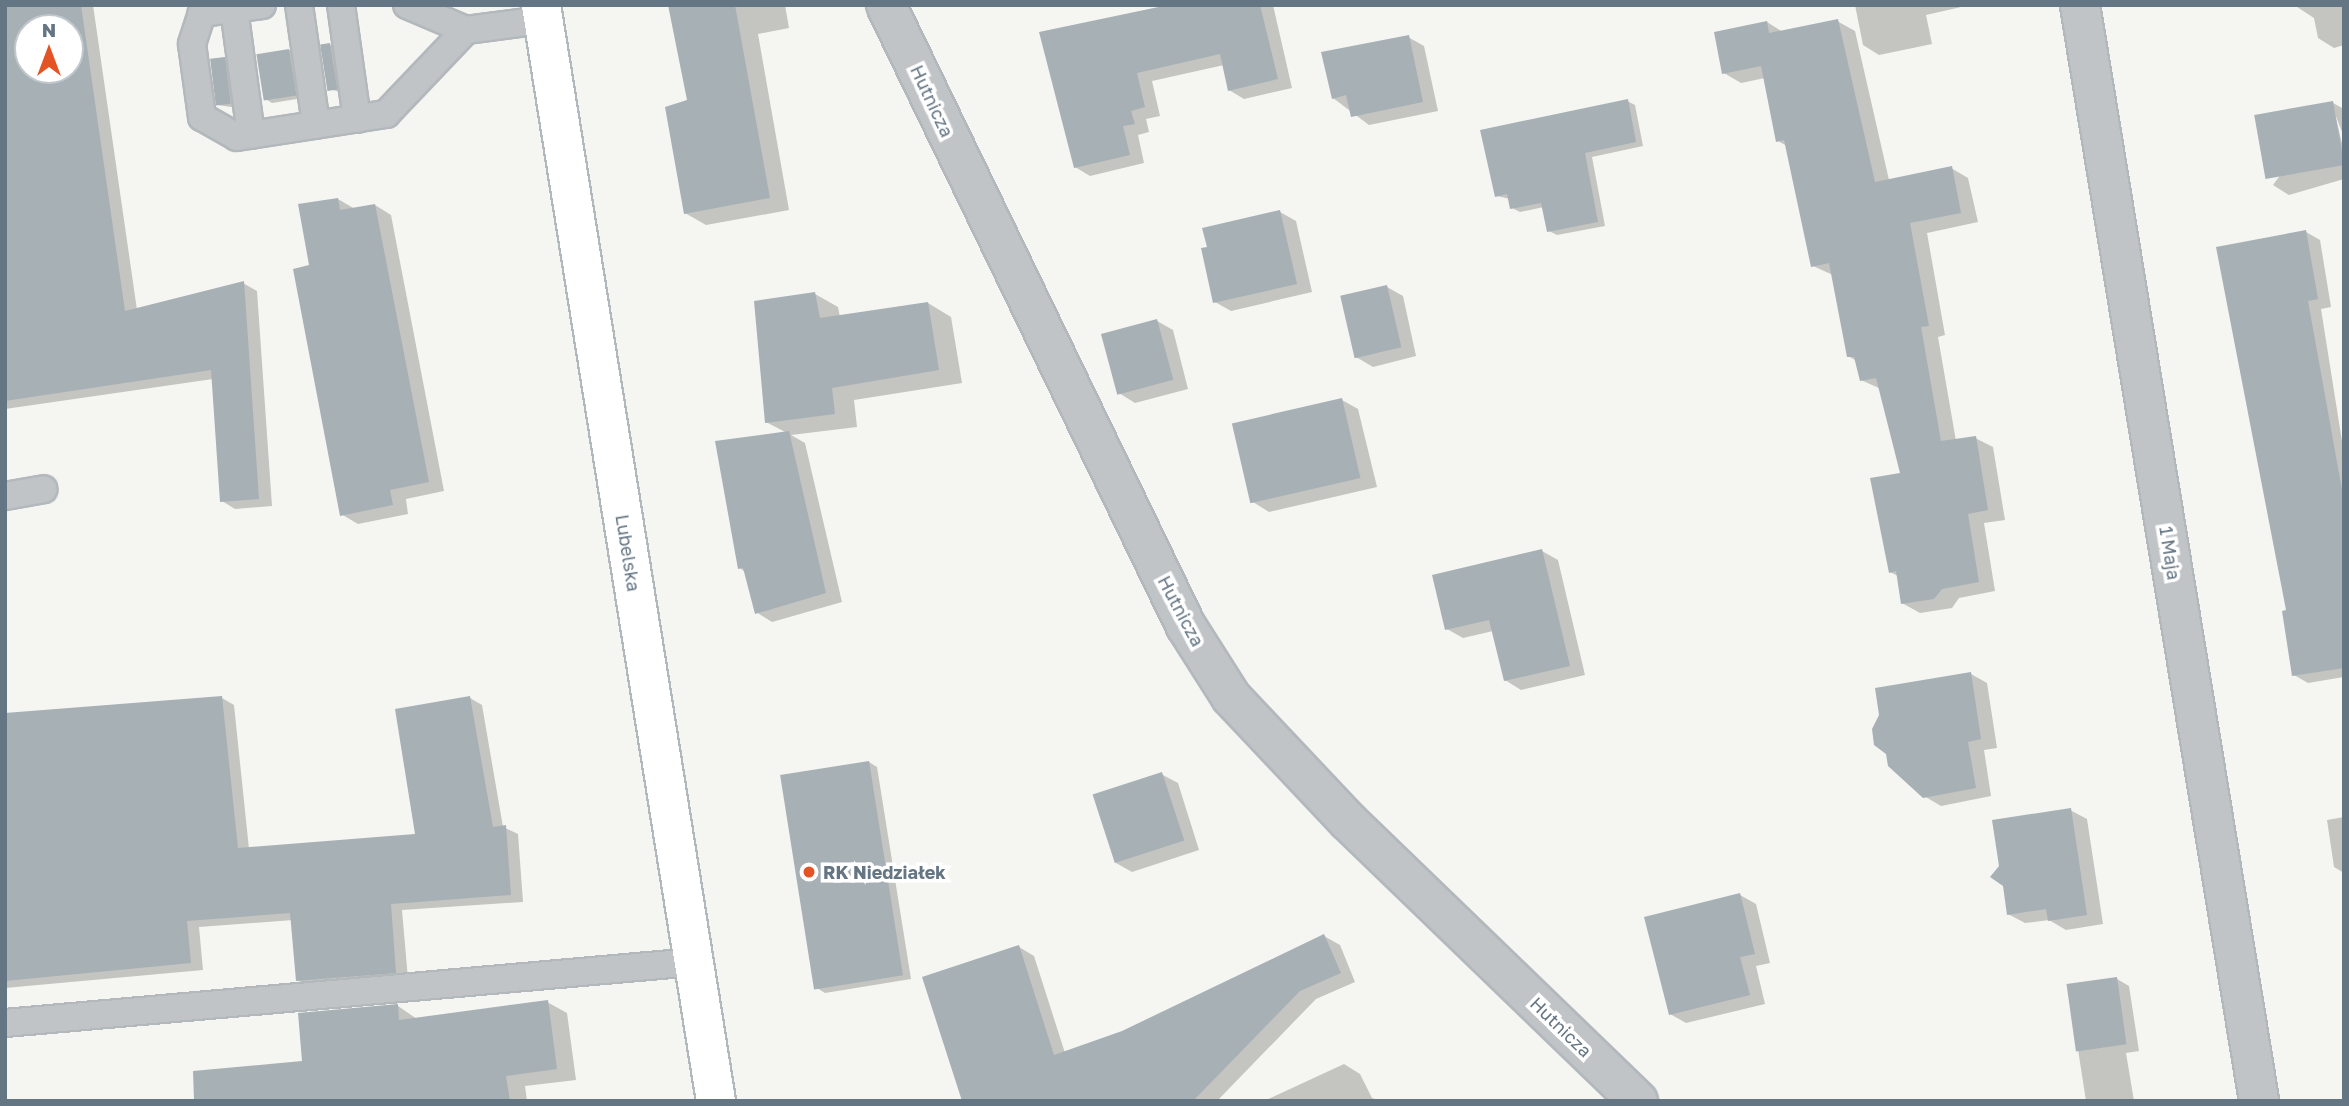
<!DOCTYPE html>
<html>
<head>
<meta charset="utf-8">
<style>
	body { margin:0 }
	#map { position:relative; width:2349px; height:1106px; overflow:hidden; background:#f5f5f2; font-family:"Golos Text",sans-serif }
	div>[style] { position:absolute }
	.shadow>* { inset:0; background:#0003 }
	.building>* { inset:0; background:#a7b0b5; transform-origin:0 0 }
	.roads { filter:drop-shadow(2px 0 #b2b8bc) drop-shadow(-2px 0 #b2b8bc) drop-shadow(0 2px #b2b8bc) drop-shadow(0 -2px #b2b8bc) }
	.service>* { height:26px; margin:-13px; padding:0 13px; transform-origin:13px; border-radius:13px; background:#c0c4c7 }
	.minor>* { height:38px; margin:-19px; padding:0 19px; transform-origin:19px; border-radius:19px; background:#c0c4c7 }
	.secondary>* { height:38px; margin:-19px; padding:0 19px; transform-origin:19px; border-radius:19px; background:#fff }
	.dots>* { width:19px; height:19px; translate:-50% -50%; box-sizing:border-box; border:4px solid #fff; border-radius:50% }
	span { translate:-50% -50%; white-space:nowrap; text-align:center; line-height:1.15; -webkit-text-stroke:7px #fff; paint-order:stroke }
	.street-label { font-size:18px; color:#647583 }
	.poi-label { font-size:18px; color:#647583; font-weight:700 }
	.left { translate:0 -50%; text-align:left }
	.frame { position:absolute; inset:0; border:7px solid #647583; pointer-events:none }
	.north { position:absolute; left:14px; top:14px; width:70px; height:70px; box-sizing:border-box; background:#fff; border:2px solid #c1c8cd; border-radius:50%; rotate:0deg; font-size:19px; font-weight:700; line-height:28px; text-align:center; color:#647583 }
	.north::after { content:''; display:block; margin:auto; width:24px; height:32px; background:#e35324; clip-path:polygon(50% 0,100% 100%,50% 72%,0 100%) }
</style>
</head>
<body>
<div id="map">
	<div class="shadow">
		<div style="clip-path:polygon(evenodd,5px 5px,93px 5px,137px 310px,243px 283px,257px 291px,272px 506px,235px 509px,222px 501px,213px 379px,5px 409px,5px 5px,28px 28px,70px 28px,70px 70px,28px 70px,28px 28px)"></div>
		<div style="clip-path:polygon(670px 5px,785px 5px,789px 28px,758px 34px,789px 210px,706px 225px,685px 213px,689px 101px)"></div>
		<div style="clip-path:polygon(1176px 5px,1273px 5px,1292px 88px,1244px 99px,1229px 90px,1224px 65px,1152px 81px,1160px 116px,1146px 119px,1149px 132px,1138px 135px,1144px 163px,1090px 176px,1075px 167px)"></div>
		<div style="clip-path:polygon(1855px 5px,1970px 5px,1926px 15px,1932px 44px,1879px 55px,1863px 45px)"></div>
		<div style="clip-path:polygon(2294px 5px,2344px 5px,2344px 45px,2334px 48px,2318px 38px,2314px 18px)"></div>
		<div style="clip-path:polygon(1837px 21px,1855px 31px,1889px 180px,1951px 168px,1968px 178px,1978px 222px,1927px 233px,1945px 335px,1938px 337px,1956px 441px,1975px 438px,1993px 447px,2005px 520px,1984px 523px,1995px 591px,1959px 598px,1952px 608px,1920px 613px,1902px 603px,1898px 576px,1890px 572px,1902px 474px,1881px 389px,1861px 380px,1857px 361px,1848px 356px,1833px 275px,1813px 266px,1787px 146px,1778px 141px,1765px 78px,1741px 83px,1724px 73px,1767px 22px,1783px 32px)"></div>
		<div style="clip-path:polygon(1408px 37px,1424px 46px,1438px 111px,1369px 125px,1333px 98px)"></div>
		<div style="clip-path:polygon(330px 45px,338px 49px,344px 93px,329px 89px)"></div>
		<div style="clip-path:polygon(289px 50px,297px 55px,303px 98px,272px 103px,264px 98px)"></div>
		<div style="clip-path:polygon(224px 59px,232px 64px,238px 108px,218px 105px)"></div>
		<div style="clip-path:polygon(1627px 101px,1635px 105px,1643px 146px,1592px 157px,1605px 226px,1557px 235px,1549px 231px,1544px 207px,1520px 212px,1512px 208px,1510px 199px,1497px 196px)"></div>
		<div style="clip-path:polygon(2333px 103px,2344px 109px,2344px 137px,2335px 114px,2344px 152px,2344px 179px,2289px 195px,2273px 185px)"></div>
		<div style="clip-path:polygon(338px 199px,355px 209px,375px 205px,391px 215px,444px 491px,406px 499px,408px 514px,358px 524px,341px 514px,311px 266px)"></div>
		<div style="clip-path:polygon(1280px 212px,1296px 221px,1312px 292px,1231px 311px,1215px 302px)"></div>
		<div style="clip-path:polygon(2306px 232px,2320px 240px,2331px 307px,2321px 309px,2344px 454px,2344px 677px,2308px 683px,2294px 675px,2288px 612px)"></div>
		<div style="clip-path:polygon(1387px 287px,1403px 296px,1416px 356px,1373px 367px,1356px 357px)"></div>
		<div style="clip-path:polygon(815px 294px,838px 307px,840px 317px,928px 303px,951px 317px,962px 383px,854px 400px,857px 427px,791px 435px,805px 443px,842px 602px,772px 622px,756px 612px,745px 572px,740px 568px,787px 433px,766px 422px)"></div>
		<div style="clip-path:polygon(1157px 321px,1173px 330px,1188px 389px,1135px 403px,1119px 393px)"></div>
		<div style="clip-path:polygon(1342px 400px,1358px 409px,1377px 487px,1269px 512px,1253px 502px)"></div>
		<div style="clip-path:polygon(1542px 551px,1558px 560px,1585px 675px,1521px 690px,1505px 680px,1493px 631px,1463px 638px,1447px 629px)"></div>
		<div style="clip-path:polygon(1971px 674px,1987px 683px,1997px 748px,1984px 750px,1991px 796px,1941px 806px,1924px 796px)"></div>
		<div style="clip-path:polygon(222px 698px,234px 705px,249px 849px,417px 836px,470px 698px,482px 705px,503px 827px,518px 834px,523px 902px,402px 910px,408px 979px,310px 988px,297px 980px,293px 920px,199px 927px,203px 970px,5px 988px,5px 715px)"></div>
		<div style="clip-path:polygon(869px 762px,877px 767px,911px 979px,825px 993px,817px 988px)"></div>
		<div style="clip-path:polygon(1161px 774px,1178px 783px,1199px 850px,1132px 872px,1116px 863px)"></div>
		<div style="clip-path:polygon(2070px 810px,2087px 819px,2103px 924px,2066px 930px,2049px 920px,2025px 923px,2008px 914px)"></div>
		<div style="clip-path:polygon(2344px 817px,2344px 873px,2334px 867px,2327px 820px)"></div>
		<div style="clip-path:polygon(1740px 895px,1756px 904px,1770px 963px,1756px 966px,1765px 1004px,1686px 1023px,1670px 1014px)"></div>
		<div style="clip-path:polygon(1324px 936px,1340px 945px,1355px 982px,1316px 999px,1217px 1101px,964px 1101px,1019px 947px,1034px 956px,1065px 1053px,1123px 1033px)"></div>
		<div style="clip-path:polygon(2117px 979px,2129px 986px,2139px 1051px,2126px 1053px,2134px 1101px,2086px 1101px,2068px 985px)"></div>
		<div style="clip-path:polygon(547px 1002px,567px 1013px,576px 1080px,525px 1086px,527px 1101px,205px 1101px,303px 1063px,398px 1006px,417px 1019px)"></div>
		<div style="clip-path:polygon(1344px 1064px,1360px 1074px,1372px 1098px,1382px 1101px,1264px 1101px)"></div>
	</div>
	<div class="building">
		<div style="clip-path:polygon(evenodd,5px 5px,81px 5px,125px 311px,244px 281px,259px 499px,220px 502px,211px 370px,5px 401px,5px 5px,28px 28px,70px 28px,70px 70px,28px 70px,28px 28px)"></div>
		<div style="clip-path:polygon(668px 5px,735px 5px,770px 198px,684px 214px,665px 107px,687px 100px)"></div>
		<div style="clip-path:polygon(1168px 5px,1260px 5px,1278px 79px,1228px 91px,1220px 54px,1137px 73px,1145px 107px,1131px 111px,1135px 124px,1123px 126px,1130px 155px,1074px 168px,1039px 32px)"></div>
		<div style="clip-path:polygon(1838px 19px,1875px 182px,1952px 166px,1961px 213px,1910px 223px,1929px 326px,1921px 327px,1941px 441px,1976px 436px,1988px 510px,1968px 514px,1979px 582px,1942px 589px,1934px 599px,1901px 604px,1896px 571px,1889px 573px,1870px 478px,1900px 473px,1876px 378px,1860px 381px,1854px 357px,1847px 357px,1829px 263px,1811px 267px,1784px 140px,1776px 142px,1761px 66px,1722px 74px,1714px 32px,1767px 21px,1769px 33px)"></div>
		<div style="clip-path:polygon(1409px 35px,1423px 102px,1351px 117px,1346px 95px,1332px 99px,1321px 52px)"></div>
		<div style="left:330px;top:43px;width:47px;height:10px;rotate:81deg"></div>
		<div style="left:289px;top:49px;width:47px;height:33px;rotate:81deg"></div>
		<div style="left:225px;top:57px;width:47px;height:15px;rotate:83deg"></div>
		<div style="clip-path:polygon(1628px 99px,1636px 142px,1585px 153px,1598px 222px,1547px 232px,1541px 203px,1510px 209px,1507px 194px,1495px 197px,1480px 130px)"></div>
		<div style="left:2333px;top:101px;width:65px;height:80px;rotate:80deg"></div>
		<div style="clip-path:polygon(338px 198px,340px 210px,375px 204px,429px 482px,390px 490px,393px 505px,340px 516px,293px 269px,309px 265px,298px 204px)"></div>
		<div style="clip-path:polygon(1280px 210px,1297px 284px,1213px 303px,1201px 248px,1207px 247px,1202px 228px)"></div>
		<div style="clip-path:polygon(2306px 230px,2318px 299px,2308px 301px,2344px 501px,2344px 668px,2292px 676px,2282px 611px,2286px 610px,2216px 247px)"></div>
		<div style="left:1387px;top:285px;width:64px;height:48px;rotate:77deg"></div>
		<div style="clip-path:polygon(815px 292px,820px 318px,928px 302px,939px 370px,832px 388px,835px 414px,765px 423px,754px 301px)"></div>
		<div style="left:1157px;top:319px;width:63px;height:58px;rotate:75deg"></div>
		<div style="left:1342px;top:398px;width:82px;height:113px;rotate:77deg"></div>
		<div style="clip-path:polygon(789px 431px,826px 593px,755px 614px,743px 568px,738px 569px,715px 441px)"></div>
		<div style="clip-path:polygon(1542px 549px,1570px 666px,1504px 681px,1489px 620px,1445px 630px,1432px 575px)"></div>
		<div style="clip-path:polygon(1971px 672px,1981px 739px,1968px 742px,1976px 788px,1923px 798px,1888px 766px,1886px 754px,1874px 745px,1872px 729px,1879px 715px,1875px 688px)"></div>
		<div style="clip-path:polygon(222px 696px,238px 848px,415px 834px,395px 709px,470px 696px,493px 827px,506px 825px,511px 895px,391px 904px,396px 973px,296px 981px,290px 913px,187px 921px,191px 963px,5px 981px,5px 713px)"></div>
		<div style="left:869px;top:761px;width:217px;height:90px;rotate:81deg"></div>
		<div style="left:1162px;top:772px;width:72px;height:73px;rotate:72deg"></div>
		<div style="clip-path:polygon(2071px 808px,2087px 915px,2048px 921px,2046px 909px,2007px 915px,2003px 886px,1990px 877px,1999px 866px,1992px 820px)"></div>
		<div style="clip-path:polygon(1740px 893px,1755px 954px,1740px 957px,1750px 995px,1669px 1015px,1644px 917px)"></div>
		<div style="clip-path:polygon(1324px 934px,1341px 973px,1300px 991px,1193px 1101px,962px 1101px,922px 977px,1019px 945px,1054px 1055px,1122px 1031px)"></div>
		<div style="left:2117px;top:977px;width:68px;height:51px;rotate:82deg"></div>
		<div style="clip-path:polygon(548px 1000px,557px 1069px,506px 1076px,510px 1101px,194px 1101px,193px 1071px,302px 1061px,298px 1013px,398px 1004px,399px 1020px)"></div>
	</div>
	<div class="roads">
		<div class="service">
			<div style="left:262px;top:5px;width:61px;rotate:172.4deg"></div>
			<div style="left:202px;top:13px;width:33px;rotate:108deg"></div>
			<div style="left:192px;top:44px;width:74px;rotate:82.2deg"></div>
			<div style="left:202px;top:117px;width:40px;rotate:29.7deg"></div>
			<div style="left:237px;top:137px;width:151px;rotate:-8.8deg"></div>
			<div style="left:386px;top:114px;width:116px;rotate:-46.4deg"></div>
			<div style="left:299px;top:5px;width:121px;rotate:81.9deg"></div>
			<div style="left:341px;top:5px;width:115px;rotate:82deg"></div>
			<div style="left:407px;top:5px;width:64px;rotate:23deg"></div>
			<div style="left:466px;top:30px;width:78px;rotate:-7.4deg"></div>
			<div style="left:234px;top:9px;width:127px;rotate:82.3deg"></div>
			<div style="left:5px;top:496px;width:39px;rotate:-10deg"></div>
			<div style="left:5px;top:1023px;width:692px;rotate:-5.06deg"></div>
		</div>
		<div class="minor">
			<div style="left:886px;top:5px;width:690px;rotate:64.22deg"></div>
			<div style="left:1186px;top:626px;width:84px;rotate:57.6deg"></div>
			<div style="left:1231px;top:697px;width:170px;rotate:46.7deg"></div>
			<div style="left:1348px;top:821px;width:403px;rotate:44deg"></div>
			<div style="left:2080px;top:5px;width:1111px;rotate:80.72deg"></div>
		</div>
		<div class="secondary">
			<div style="left:541px;top:5px;width:1110px;rotate:80.93deg"></div>
		</div>
	</div>
	<div class="dots">
		<div style="left:809px;top:872px;background:#e35324"></div>
	</div>
	<div class="street-label">
		<span style="left:932px;top:101px;rotate:65deg">Hutnicza</span>
		<span style="left:628px;top:553px;rotate:81deg">Lubelska</span>
		<span style="left:2170px;top:553px;rotate:81deg">1 Maja</span>
		<span style="left:1181px;top:611px;rotate:62deg">Hutnicza</span>
		<span style="left:1561px;top:1027px;rotate:44deg">Hutnicza</span>
	</div>
	<div class="poi-label">
		<span class="left" style="left:823px;top:872px">RK Niedziałek</span>
	</div>
	<div class="frame"></div>
	<div class="north">N</div>
</div>
</body>
</html>
